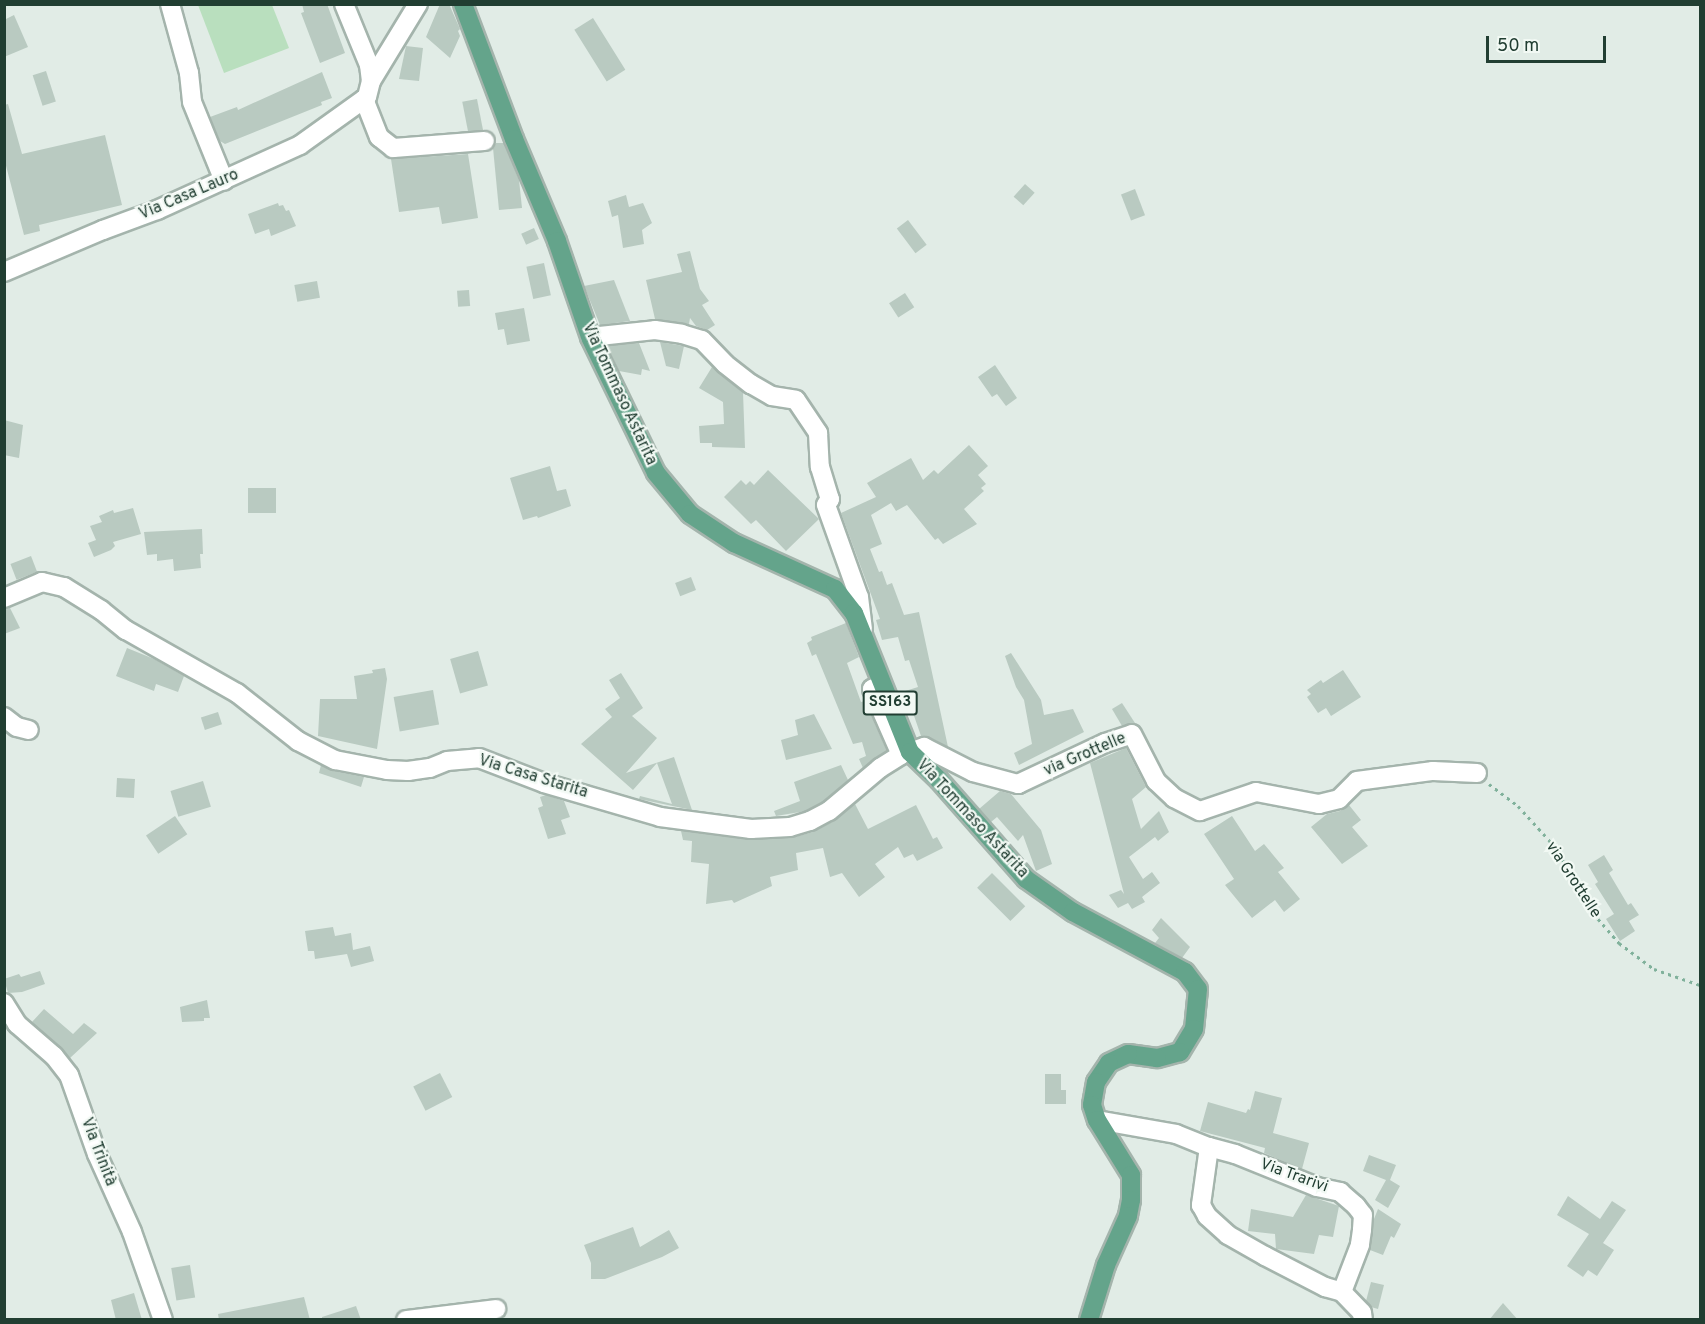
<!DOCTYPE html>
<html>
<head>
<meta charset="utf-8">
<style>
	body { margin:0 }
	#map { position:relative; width:1705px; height:1324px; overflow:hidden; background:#e1ece6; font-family:Overpass,sans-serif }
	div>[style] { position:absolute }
	.green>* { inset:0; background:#b9dfbe }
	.building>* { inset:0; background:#b9cac1; transform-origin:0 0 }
	.path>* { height:3px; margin-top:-1.5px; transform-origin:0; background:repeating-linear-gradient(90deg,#80b19b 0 3px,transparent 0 7.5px) }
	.roads { filter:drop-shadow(2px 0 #a4b4ac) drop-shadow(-2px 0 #a4b4ac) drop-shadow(0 2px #a4b4ac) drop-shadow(0 -2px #a4b4ac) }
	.minor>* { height:18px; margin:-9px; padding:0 9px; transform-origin:9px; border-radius:9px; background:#fff }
	.major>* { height:18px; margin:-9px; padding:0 9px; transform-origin:9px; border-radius:9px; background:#64a48b }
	span { translate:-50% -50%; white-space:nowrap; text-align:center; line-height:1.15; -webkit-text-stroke:4.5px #f2f9f4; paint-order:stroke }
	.shield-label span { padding:2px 4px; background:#f2f9f4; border:2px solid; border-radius:4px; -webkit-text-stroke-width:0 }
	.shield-label { font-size:15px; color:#213e32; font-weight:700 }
	.street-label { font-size:16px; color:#213e32 }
	.frame { position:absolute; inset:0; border:6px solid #213e32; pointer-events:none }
	.scale { position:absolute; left:1486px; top:36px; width:120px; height:27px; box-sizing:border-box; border:3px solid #213e32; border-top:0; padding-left:8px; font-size:18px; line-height:21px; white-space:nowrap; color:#213e32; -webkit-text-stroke:4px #f2f9f4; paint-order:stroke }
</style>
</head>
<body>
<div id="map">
	<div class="green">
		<div style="clip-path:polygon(198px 5px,272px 5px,289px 48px,224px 73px)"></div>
	</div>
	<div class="building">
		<div style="clip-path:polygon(302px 4px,327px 4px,345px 53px,320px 63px,301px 13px,304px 12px)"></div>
		<div style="clip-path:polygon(440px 4px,449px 4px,460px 29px,458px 31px,460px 36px,450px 58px,426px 37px)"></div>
		<div style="clip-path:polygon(14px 15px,28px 47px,4px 57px,4px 20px)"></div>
		<div style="left:593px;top:18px;width:61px;height:22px;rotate:58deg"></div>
		<div style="clip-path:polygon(406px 46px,423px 48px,419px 81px,399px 79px)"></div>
		<div style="left:46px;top:71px;width:32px;height:14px;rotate:72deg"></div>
		<div style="clip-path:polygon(322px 72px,332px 98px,321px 102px,322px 105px,225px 144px,220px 141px,210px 117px,237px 107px,238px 110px)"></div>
		<div style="left:477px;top:99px;width:32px;height:15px;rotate:79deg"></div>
		<div style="clip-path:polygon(8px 104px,22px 154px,105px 135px,122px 205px,39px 225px,40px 231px,24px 235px,4px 158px,4px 105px)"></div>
		<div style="clip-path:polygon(496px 143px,504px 143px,519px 180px,522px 208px,499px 210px,493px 148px)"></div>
		<div style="clip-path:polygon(468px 154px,478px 218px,442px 224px,439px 207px,399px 212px,391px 159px)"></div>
		<div style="left:1025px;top:184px;width:13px;height:17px;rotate:42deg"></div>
		<div style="left:1135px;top:189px;width:28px;height:15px;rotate:69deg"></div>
		<div style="clip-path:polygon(626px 195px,629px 207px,643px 203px,652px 223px,642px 230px,644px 244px,623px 248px,618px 215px,612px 217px,608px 201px)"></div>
		<div style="clip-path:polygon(278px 203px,279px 206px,283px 205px,286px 211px,289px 210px,296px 226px,271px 236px,269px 229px,255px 234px,248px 214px)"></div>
		<div style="left:908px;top:220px;width:31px;height:14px;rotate:53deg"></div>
		<div style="left:534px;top:228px;width:12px;height:14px;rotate:66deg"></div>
		<div style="clip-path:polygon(690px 251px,700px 289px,709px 301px,702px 305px,715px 325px,707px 330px,696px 326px,690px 318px,689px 324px,655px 319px,646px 280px,682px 272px,677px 254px)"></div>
		<div style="left:544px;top:263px;width:33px;height:18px;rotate:78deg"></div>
		<div style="clip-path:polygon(614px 280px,630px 321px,600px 325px,584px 286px)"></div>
		<div style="left:317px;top:281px;width:17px;height:23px;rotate:80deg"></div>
		<div style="left:469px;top:290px;width:16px;height:12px;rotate:86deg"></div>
		<div style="left:905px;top:293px;width:17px;height:19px;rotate:57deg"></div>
		<div style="clip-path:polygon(524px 308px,530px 341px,507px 345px,504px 329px,498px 330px,495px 313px)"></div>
		<div style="clip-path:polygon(660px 342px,684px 346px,679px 369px,666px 366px)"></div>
		<div style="clip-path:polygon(639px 343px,650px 371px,642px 369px,641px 375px,619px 371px,607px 346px)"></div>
		<div style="clip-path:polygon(995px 365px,1017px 398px,1006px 406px,997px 394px,992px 397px,978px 377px)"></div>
		<div style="clip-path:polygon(712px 367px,743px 392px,745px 448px,712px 447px,712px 443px,700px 443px,699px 426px,724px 424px,723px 402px,699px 388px)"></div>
		<div style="clip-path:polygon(4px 420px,23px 425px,19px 458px,4px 455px)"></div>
		<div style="clip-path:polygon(969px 445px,988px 466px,978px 475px,986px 484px,981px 488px,984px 491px,964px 509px,977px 524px,943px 544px,938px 538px,935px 540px,907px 505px,896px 511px,891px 503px,871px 515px,882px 544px,870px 549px,879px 572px,882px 571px,887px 585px,892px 583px,904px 615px,919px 612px,948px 747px,929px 737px,921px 736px,912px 710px,906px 712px,899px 693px,918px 687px,909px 660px,905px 661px,898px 637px,882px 640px,876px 620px,880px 619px,841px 513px,876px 497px,867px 483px,911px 458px,923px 480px,934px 470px,938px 474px)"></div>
		<div style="clip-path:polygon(550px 466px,557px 491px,566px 489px,571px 506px,538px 518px,537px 516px,523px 520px,510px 478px)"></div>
		<div style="clip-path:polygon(768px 470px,819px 519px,786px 551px,756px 520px,751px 524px,724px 497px,741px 480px,746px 485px,750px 481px,754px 485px)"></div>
		<div style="left:248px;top:488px;width:28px;height:25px"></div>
		<div style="clip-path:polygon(133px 508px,141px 534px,113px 542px,115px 546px,111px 550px,94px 557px,88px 543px,96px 540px,90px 526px,102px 522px,99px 516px,113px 510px,114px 513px)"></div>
		<div style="clip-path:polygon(202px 529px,203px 554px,200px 554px,201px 568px,174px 571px,173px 559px,157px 561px,157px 554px,147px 555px,144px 532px)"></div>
		<div style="left:31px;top:556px;width:17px;height:22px;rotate:69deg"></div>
		<div style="left:691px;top:577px;width:14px;height:17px;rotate:69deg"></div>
		<div style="clip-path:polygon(10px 608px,20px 628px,4px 634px,4px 609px)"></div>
		<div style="clip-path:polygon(846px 623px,859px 657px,847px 663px,861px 702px,865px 701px,887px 751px,863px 768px,859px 759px,866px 756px,862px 742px,853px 744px,816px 654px,812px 656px,807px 643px,812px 640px,811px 637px)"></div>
		<div style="clip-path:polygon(127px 648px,154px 659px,184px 676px,178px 692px,156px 684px,154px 691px,116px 676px)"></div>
		<div style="left:478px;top:651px;width:36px;height:29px;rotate:74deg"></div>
		<div style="clip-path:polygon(1011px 653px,1041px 700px,1044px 715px,1073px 709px,1084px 732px,1019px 765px,1014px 753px,1032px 744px,1024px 700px,1016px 687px,1005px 656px)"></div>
		<div style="clip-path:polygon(385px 668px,387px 679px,377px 749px,318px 736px,320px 699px,357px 699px,354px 676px,373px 673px,372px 670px)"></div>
		<div style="clip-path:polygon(1343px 670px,1361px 697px,1331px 716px,1326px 708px,1318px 713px,1307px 697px,1311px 694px,1307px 690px,1321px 680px,1323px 683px)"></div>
		<div style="clip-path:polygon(621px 673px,643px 708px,632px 716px,657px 738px,626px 773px,674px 757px,692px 810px,639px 799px,640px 796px,672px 804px,657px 763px,633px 790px,581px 744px,612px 717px,605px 709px,620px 698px,609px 680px)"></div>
		<div style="left:433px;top:690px;width:35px;height:40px;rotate:80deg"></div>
		<div style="clip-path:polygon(1122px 703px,1135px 723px,1122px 726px,1112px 709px)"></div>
		<div style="left:218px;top:712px;width:13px;height:18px;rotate:72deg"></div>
		<div style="clip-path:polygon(814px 714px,832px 749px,786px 760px,781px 740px,798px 735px,795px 720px)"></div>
		<div style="clip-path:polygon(1126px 748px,1146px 787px,1132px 799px,1141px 829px,1159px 811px,1169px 832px,1158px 841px,1155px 837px,1129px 857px,1143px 879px,1152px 872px,1160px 883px,1142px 897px,1145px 902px,1132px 909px,1128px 903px,1118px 908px,1109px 895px,1121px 890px,1124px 894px,1090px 763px)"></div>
		<div style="clip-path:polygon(321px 765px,333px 771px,364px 777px,361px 787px,319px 773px)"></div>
		<div style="clip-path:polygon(841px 765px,848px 780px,823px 802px,806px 811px,776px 816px,774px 811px,800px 801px,794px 782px)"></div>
		<div style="left:117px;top:778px;width:18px;height:19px;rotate:3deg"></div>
		<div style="left:203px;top:781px;width:27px;height:34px;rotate:73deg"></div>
		<div style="clip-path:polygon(1000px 791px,1011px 794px,1041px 830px,1052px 864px,1036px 871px,1023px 835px,1018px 841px,997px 817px,991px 822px,979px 809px)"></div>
		<div style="clip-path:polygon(546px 795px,564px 801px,570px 817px,561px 820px,566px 834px,548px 839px,538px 808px,543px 806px,540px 797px)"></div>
		<div style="clip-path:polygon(855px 804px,868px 829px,916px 805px,933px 839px,937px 837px,943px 848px,917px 861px,913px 854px,904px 858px,898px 847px,875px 864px,885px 877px,859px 897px,842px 873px,830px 877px,823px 848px,796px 853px,798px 870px,770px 877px,772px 886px,734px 903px,732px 900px,706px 904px,709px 864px,691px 862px,692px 841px,683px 840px,681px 831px,750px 840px,791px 838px,813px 832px,834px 821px)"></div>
		<div style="clip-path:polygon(1349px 805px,1361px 820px,1352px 827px,1368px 846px,1342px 864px,1311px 827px,1327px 814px,1340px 811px)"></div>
		<div style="left:175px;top:816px;width:22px;height:35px;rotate:56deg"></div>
		<div style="clip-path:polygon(1232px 816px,1255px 851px,1264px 844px,1284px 868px,1278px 872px,1300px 899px,1284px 912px,1275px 900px,1252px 918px,1225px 885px,1234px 879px,1204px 834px)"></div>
		<div style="clip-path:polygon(1604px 855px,1613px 870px,1609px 873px,1628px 905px,1631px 903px,1639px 915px,1629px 921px,1635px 931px,1620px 941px,1606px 919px,1614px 914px,1595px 884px,1598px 882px,1588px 865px)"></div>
		<div style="left:992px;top:873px;width:47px;height:21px;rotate:45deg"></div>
		<div style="clip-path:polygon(1161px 918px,1190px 947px,1182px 958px,1155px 943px,1159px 938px,1152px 930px)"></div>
		<div style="clip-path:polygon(333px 927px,335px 936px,351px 933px,353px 950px,370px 946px,374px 961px,351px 967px,347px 954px,315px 959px,314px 951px,308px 951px,305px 931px)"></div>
		<div style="clip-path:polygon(40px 971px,45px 984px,22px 992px,8px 993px,4px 979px,19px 974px,21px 977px)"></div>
		<div style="clip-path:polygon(207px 1000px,210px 1018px,204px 1018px,204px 1021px,182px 1022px,180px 1007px)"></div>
		<div style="clip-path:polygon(44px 1009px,73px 1034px,84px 1023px,97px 1033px,70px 1058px,32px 1022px)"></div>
		<div style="left:440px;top:1073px;width:27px;height:30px;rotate:63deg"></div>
		<div style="clip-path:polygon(1045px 1074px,1061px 1074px,1061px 1090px,1066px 1090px,1066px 1104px,1045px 1104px)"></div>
		<div style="clip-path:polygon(1255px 1091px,1282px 1098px,1273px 1133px,1309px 1143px,1302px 1169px,1264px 1153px,1265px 1148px,1200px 1131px,1208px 1102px,1246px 1113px,1248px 1109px,1250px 1110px)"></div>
		<div style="clip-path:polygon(1369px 1155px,1396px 1165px,1390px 1180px,1400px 1186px,1388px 1208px,1375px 1200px,1386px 1180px,1363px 1171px)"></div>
		<div style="clip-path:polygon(1306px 1195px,1339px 1206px,1333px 1237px,1319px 1235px,1314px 1254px,1276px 1249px,1275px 1234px,1248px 1231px,1251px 1209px,1293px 1217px)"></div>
		<div style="clip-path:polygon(1568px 1196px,1600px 1219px,1612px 1201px,1626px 1210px,1603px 1243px,1614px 1250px,1597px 1276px,1588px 1270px,1583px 1277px,1567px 1266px,1589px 1234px,1557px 1215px)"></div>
		<div style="clip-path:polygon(1378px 1209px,1401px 1224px,1394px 1238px,1391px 1236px,1383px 1255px,1370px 1250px,1374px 1219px)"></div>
		<div style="clip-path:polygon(633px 1227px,640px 1247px,669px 1230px,679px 1248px,662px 1257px,605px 1279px,591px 1279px,591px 1263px,584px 1245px)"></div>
		<div style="left:190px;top:1265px;width:33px;height:19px;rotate:81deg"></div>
		<div style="clip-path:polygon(1371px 1282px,1384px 1285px,1378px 1309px,1371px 1307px,1366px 1301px)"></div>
		<div style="clip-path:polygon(134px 1293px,142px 1320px,116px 1320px,111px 1300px)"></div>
		<div style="clip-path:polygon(304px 1297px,310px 1320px,219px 1320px,218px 1314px)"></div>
		<div style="clip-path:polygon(1503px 1303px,1518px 1320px,1489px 1320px)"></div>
		<div style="clip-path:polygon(356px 1306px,361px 1320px,322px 1320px,322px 1317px)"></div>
	</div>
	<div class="path">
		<div style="left:1489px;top:784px;width:36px;rotate:37deg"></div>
		<div style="left:1518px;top:806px;width:46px;rotate:47.6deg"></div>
		<div style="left:1549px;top:840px;width:40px;rotate:56deg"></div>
		<div style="left:1571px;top:873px;width:46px;rotate:61.2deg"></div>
		<div style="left:1593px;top:913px;width:40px;rotate:49deg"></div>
		<div style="left:1619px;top:943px;width:44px;rotate:36.6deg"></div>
		<div style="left:1654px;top:969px;width:49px;rotate:19.2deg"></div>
	</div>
	<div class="roads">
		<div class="minor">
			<div style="left:170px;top:4px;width:72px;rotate:74.6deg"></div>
			<div style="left:189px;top:73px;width:29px;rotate:84deg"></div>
			<div style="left:192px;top:102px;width:85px;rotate:67.9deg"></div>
			<div style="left:344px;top:4px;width:66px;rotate:67.7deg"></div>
			<div style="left:369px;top:65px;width:16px;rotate:83deg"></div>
			<div style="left:364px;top:99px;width:41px;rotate:68.5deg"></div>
			<div style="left:379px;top:137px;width:18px;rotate:38deg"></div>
			<div style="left:393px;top:148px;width:92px;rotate:-4.4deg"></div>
			<div style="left:4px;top:272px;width:108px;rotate:-23deg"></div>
			<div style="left:103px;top:230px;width:58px;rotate:-20.3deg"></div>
			<div style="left:157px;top:210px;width:157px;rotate:-24.4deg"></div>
			<div style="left:300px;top:145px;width:82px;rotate:-35.6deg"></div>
			<div style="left:367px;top:97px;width:16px;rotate:-76deg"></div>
			<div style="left:371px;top:81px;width:90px;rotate:-58.6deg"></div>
			<div style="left:590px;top:337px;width:65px;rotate:-6.1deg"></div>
			<div style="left:655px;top:330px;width:27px;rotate:8deg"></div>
			<div style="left:682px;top:334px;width:21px;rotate:17deg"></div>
			<div style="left:702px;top:340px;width:33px;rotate:46deg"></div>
			<div style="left:725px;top:364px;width:33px;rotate:38deg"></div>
			<div style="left:751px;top:384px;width:24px;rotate:30deg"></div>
			<div style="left:772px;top:396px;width:24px;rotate:9deg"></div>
			<div style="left:796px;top:400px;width:40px;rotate:56deg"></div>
			<div style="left:818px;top:433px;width:34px;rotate:87deg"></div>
			<div style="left:820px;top:467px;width:34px;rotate:73deg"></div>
			<div style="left:830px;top:499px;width:7px;rotate:124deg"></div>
			<div style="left:826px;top:505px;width:98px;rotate:70.3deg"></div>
			<div style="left:859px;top:597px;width:32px;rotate:83deg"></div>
			<div style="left:4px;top:598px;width:41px;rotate:-22.8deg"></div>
			<div style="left:42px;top:582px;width:23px;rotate:13deg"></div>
			<div style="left:64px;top:587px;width:44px;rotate:31.9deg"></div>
			<div style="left:101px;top:610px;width:32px;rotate:39deg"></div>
			<div style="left:126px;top:630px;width:128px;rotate:29.6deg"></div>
			<div style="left:237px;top:693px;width:78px;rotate:38.2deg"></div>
			<div style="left:298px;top:741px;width:42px;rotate:27.2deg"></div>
			<div style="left:335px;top:760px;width:53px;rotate:10.9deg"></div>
			<div style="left:387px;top:770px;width:21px;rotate:3deg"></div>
			<div style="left:408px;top:771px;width:22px;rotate:-8deg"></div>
			<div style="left:430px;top:768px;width:18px;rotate:-22deg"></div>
			<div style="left:447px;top:761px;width:32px;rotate:-5deg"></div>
			<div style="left:479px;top:758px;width:70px;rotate:21deg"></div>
			<div style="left:544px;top:783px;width:121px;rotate:16.3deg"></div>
			<div style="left:660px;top:817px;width:92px;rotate:7.5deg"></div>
			<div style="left:751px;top:829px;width:39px;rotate:-3deg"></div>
			<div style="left:790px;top:827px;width:21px;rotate:-17deg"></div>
			<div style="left:810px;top:821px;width:21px;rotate:-28deg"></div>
			<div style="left:829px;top:811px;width:67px;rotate:-40.1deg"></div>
			<div style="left:880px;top:768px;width:25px;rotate:-32deg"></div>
			<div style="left:901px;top:755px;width:72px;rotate:-113.7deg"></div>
			<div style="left:872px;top:689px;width:11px;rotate:-27deg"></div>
			<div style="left:4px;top:717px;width:16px;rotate:38deg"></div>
			<div style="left:17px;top:727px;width:12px;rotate:14deg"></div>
			<div style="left:910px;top:752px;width:15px;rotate:-20deg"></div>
			<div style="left:924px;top:747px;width:55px;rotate:27deg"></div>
			<div style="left:973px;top:772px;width:47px;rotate:14.9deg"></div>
			<div style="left:1018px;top:784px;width:96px;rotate:-25.2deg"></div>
			<div style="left:1105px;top:743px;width:28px;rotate:-18deg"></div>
			<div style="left:1132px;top:734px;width:53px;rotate:62.9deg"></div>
			<div style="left:1156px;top:781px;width:25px;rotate:43deg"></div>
			<div style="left:1174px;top:798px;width:29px;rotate:27deg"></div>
			<div style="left:1200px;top:811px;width:59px;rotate:-18.7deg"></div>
			<div style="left:1256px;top:792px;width:64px;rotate:10.8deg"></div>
			<div style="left:1319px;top:804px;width:21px;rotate:-14deg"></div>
			<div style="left:1339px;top:799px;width:25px;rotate:-45deg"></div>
			<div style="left:1357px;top:781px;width:77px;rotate:-7.5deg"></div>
			<div style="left:1433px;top:771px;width:44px;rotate:2.6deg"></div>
			<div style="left:4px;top:1003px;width:25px;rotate:58deg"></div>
			<div style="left:17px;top:1024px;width:49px;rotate:40.9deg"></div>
			<div style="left:54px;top:1056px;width:24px;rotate:52deg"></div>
			<div style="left:69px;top:1075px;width:84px;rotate:70.5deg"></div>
			<div style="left:97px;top:1154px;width:85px;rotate:65.8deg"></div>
			<div style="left:132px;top:1232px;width:93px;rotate:70.6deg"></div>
			<div style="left:1097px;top:1120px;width:80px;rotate:10deg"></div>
			<div style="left:1176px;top:1134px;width:35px;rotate:22deg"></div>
			<div style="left:1209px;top:1147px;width:59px;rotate:97.9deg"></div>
			<div style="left:1201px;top:1205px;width:13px;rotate:61deg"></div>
			<div style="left:1207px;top:1216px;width:28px;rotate:42deg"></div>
			<div style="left:1228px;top:1235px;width:43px;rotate:29.6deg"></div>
			<div style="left:1265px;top:1256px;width:68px;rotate:27.3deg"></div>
			<div style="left:1325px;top:1287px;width:18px;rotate:16deg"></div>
			<div style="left:1342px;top:1292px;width:29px;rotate:46deg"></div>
			<div style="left:1362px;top:1313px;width:7px;rotate:82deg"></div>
			<div style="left:1209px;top:1147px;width:27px;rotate:15deg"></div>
			<div style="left:1235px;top:1154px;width:88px;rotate:21.9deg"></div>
			<div style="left:1317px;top:1187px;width:24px;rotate:12deg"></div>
			<div style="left:1340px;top:1192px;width:21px;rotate:41deg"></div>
			<div style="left:1356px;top:1206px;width:11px;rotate:52deg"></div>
			<div style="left:1363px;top:1215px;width:15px;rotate:94deg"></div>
			<div style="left:1362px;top:1230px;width:15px;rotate:98deg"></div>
			<div style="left:1360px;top:1245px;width:50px;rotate:111deg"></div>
			<div style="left:406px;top:1320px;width:91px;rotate:-7deg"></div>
		</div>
		<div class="major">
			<div style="left:463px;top:4px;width:144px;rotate:69.3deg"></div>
			<div style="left:514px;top:139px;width:111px;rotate:67.1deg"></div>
			<div style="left:557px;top:241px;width:102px;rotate:71deg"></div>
			<div style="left:590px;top:337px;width:151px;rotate:64.1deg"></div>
			<div style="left:656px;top:473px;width:53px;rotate:50.3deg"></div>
			<div style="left:690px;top:514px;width:53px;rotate:33.4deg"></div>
			<div style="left:734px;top:543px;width:111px;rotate:24.5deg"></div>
			<div style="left:835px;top:589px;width:31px;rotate:52deg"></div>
			<div style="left:854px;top:613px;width:150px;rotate:68.1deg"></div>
			<div style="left:910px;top:752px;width:40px;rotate:44deg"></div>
			<div style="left:939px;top:780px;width:132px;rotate:48.7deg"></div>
			<div style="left:1026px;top:879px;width:57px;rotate:35.1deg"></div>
			<div style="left:1073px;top:912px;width:127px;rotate:28.2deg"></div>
			<div style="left:1185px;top:972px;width:21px;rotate:53deg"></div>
			<div style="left:1198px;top:989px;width:40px;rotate:95.7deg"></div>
			<div style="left:1194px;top:1029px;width:27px;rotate:121deg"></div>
			<div style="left:1180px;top:1052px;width:24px;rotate:165deg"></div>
			<div style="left:1157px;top:1058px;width:29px;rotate:-172deg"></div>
			<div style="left:1128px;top:1054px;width:21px;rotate:155deg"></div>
			<div style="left:1109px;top:1063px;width:23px;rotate:124deg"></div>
			<div style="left:1096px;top:1082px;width:23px;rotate:100deg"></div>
			<div style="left:1092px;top:1105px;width:16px;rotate:72deg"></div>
			<div style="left:1097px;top:1120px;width:65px;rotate:58.3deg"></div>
			<div style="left:1131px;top:1175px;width:25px;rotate:90deg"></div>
			<div style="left:1131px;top:1200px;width:16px;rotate:101deg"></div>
			<div style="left:1128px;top:1216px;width:54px;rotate:114.2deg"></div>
			<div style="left:1106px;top:1265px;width:58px;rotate:107.2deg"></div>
		</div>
	</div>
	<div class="shield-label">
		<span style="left:890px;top:703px">SS163</span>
	</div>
	<div class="street-label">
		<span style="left:189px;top:195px;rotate:-23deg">Via Casa Lauro</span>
		<span style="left:619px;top:394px;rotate:65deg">Via Tommaso Astarita</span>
		<span style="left:1085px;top:755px;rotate:-23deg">via Grottelle</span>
		<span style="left:533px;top:777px;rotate:17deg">Via Casa Starita</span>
		<span style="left:972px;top:819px;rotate:47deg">Via Tommaso Astarita</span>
		<span style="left:1573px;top:880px;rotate:57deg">via Grottelle</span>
		<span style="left:98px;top:1152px;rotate:69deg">Via Trinità</span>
		<span style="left:1294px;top:1176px;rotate:20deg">Via Trarivi</span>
	</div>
	<div class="frame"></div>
	<div class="scale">50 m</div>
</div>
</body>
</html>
